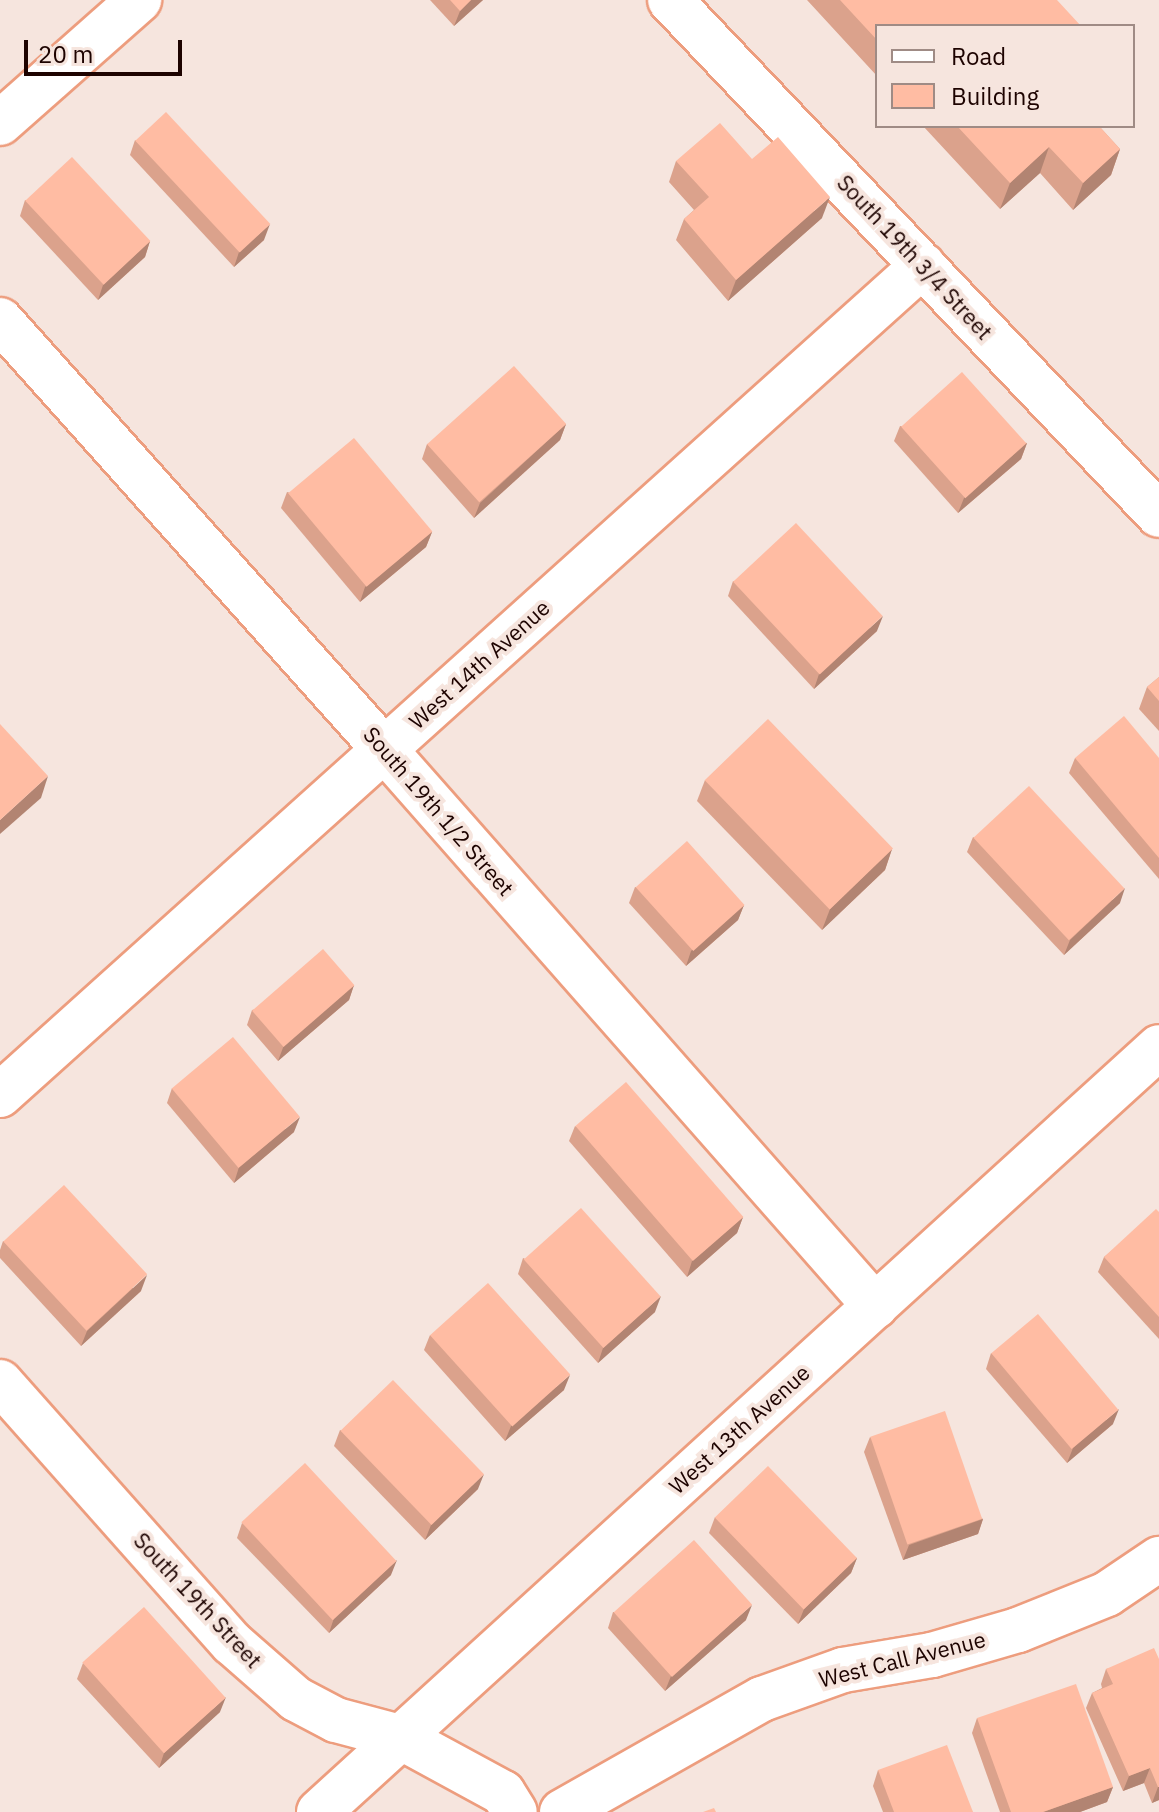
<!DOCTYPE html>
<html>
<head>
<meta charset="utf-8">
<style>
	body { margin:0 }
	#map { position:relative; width:1159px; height:1812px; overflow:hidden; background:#f6e5de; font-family:"IBM Plex Sans",sans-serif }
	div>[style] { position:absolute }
	.roads { filter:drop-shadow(2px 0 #ed9d7e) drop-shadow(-2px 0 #ed9d7e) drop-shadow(0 2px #ed9d7e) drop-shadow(0 -2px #ed9d7e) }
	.street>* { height:44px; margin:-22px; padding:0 22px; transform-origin:22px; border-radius:22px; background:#fff }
	.secondary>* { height:44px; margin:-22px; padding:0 22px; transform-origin:22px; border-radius:22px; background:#fff }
	.wall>* { inset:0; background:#dba28c }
	.shaded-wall>* { inset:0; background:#b28472 }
	.building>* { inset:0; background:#ffbca3; transform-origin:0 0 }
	span { translate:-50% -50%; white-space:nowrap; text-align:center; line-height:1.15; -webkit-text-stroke:8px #f6e5de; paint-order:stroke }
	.street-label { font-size:22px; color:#1d0300 }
	.legend { position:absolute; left:875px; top:24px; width:260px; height:104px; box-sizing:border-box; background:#f6e5de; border:2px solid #9f8b85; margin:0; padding:10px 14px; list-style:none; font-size:24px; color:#1d0300 }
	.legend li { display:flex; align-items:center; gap:16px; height:40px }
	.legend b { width:40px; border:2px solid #9f8b85 }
	.scale { position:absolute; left:24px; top:40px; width:158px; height:36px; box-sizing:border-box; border:4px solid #1d0300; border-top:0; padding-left:10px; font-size:24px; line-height:28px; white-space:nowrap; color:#1d0300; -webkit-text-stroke:6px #f6e5de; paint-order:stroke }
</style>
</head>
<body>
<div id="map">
	<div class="roads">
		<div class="street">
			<div style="left:670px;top:0;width:710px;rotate:46.48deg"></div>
			<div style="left:0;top:123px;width:186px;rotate:-41.5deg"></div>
			<div style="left:0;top:320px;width:576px;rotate:48.17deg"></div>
			<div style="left:384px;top:749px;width:743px;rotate:48.6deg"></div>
			<div style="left:0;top:1095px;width:1241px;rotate:-41.96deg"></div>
			<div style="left:0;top:1382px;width:349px;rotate:48.4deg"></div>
			<div style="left:232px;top:1643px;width:85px;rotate:41.2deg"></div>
			<div style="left:296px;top:1699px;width:45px;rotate:27.7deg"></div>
			<div style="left:336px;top:1720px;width:66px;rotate:14.9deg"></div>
			<div style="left:400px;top:1737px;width:117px;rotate:28.5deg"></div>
			<div style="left:503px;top:1793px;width:22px;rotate:58deg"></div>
			<div style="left:562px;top:1812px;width:230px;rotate:-29.5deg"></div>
			<div style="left:762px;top:1699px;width:86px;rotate:-19.7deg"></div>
			<div style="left:843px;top:1670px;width:90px;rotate:-9.6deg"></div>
			<div style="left:932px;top:1655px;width:90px;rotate:-16.2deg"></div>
			<div style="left:1018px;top:1630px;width:96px;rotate:-22deg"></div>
			<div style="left:1107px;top:1594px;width:63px;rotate:-33.9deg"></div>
		</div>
		<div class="secondary">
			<div style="left:319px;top:1812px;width:1136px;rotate:-42.32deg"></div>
		</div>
	</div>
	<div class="wall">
		<div style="clip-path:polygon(430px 0,483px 0,454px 26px)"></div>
		<div style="clip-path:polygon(807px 0,1057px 0,877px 26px,877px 76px)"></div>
		<div style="clip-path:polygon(923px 126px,1099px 126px,1120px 149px,1111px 175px,1073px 210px,1040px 173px,1000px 209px)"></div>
		<div style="clip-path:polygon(135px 140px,264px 240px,234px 267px,130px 155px)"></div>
		<div style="clip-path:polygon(752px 159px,822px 218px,728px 301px,676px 240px,684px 219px,694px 210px,669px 182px,676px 161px)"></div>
		<div style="clip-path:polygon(25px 200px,150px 241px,145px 257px,98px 300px,20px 216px)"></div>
		<div style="clip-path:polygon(566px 424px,560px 440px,474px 518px,422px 459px,427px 444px)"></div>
		<div style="clip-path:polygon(900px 426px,1027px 443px,1021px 459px,958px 513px,894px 441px)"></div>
		<div style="clip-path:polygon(287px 492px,432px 532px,426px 547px,360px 602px,281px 508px)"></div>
		<div style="clip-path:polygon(733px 581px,877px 631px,814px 689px,728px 596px)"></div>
		<div style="clip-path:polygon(1159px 677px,1159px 731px,1139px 709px,1147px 687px)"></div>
		<div style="clip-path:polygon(1075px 758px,1159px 758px,1159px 879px,1069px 773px)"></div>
		<div style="clip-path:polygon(705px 780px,892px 849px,885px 870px,822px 930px,697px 801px)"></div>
		<div style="clip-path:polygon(973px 837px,1120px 903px,1064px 955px,967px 852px)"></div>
		<div style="clip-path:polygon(635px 887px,744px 905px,738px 920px,686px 966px,629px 903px)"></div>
		<div style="clip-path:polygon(354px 985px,349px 1000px,278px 1061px,247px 1025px,252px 1010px)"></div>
		<div style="clip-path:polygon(172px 1088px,294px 1132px,234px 1183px,167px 1103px)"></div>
		<div style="clip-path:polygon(575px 1126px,743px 1217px,737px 1233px,687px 1277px,569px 1141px)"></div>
		<div style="clip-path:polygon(1159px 1212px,1159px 1339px,1098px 1272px,1104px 1257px)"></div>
		<div style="clip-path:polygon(3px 1241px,141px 1291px,81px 1346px,0 1258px,0 1250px)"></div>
		<div style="clip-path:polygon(523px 1258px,655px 1312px,598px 1363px,518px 1274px)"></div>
		<div style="clip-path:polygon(430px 1335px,564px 1390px,505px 1441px,424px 1350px)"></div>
		<div style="clip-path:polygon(991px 1353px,1113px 1424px,1067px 1463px,986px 1369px)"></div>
		<div style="clip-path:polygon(340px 1430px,478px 1489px,425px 1540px,334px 1446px)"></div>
		<div style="clip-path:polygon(870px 1437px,983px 1519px,978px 1534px,903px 1560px,864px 1452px)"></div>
		<div style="clip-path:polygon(715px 1517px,857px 1558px,851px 1573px,798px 1624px,709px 1533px)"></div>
		<div style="clip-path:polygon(242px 1523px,391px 1575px,329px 1633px,237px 1538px)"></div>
		<div style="clip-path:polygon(613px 1612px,746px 1620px,665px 1691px,608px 1628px)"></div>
		<div style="clip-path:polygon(1159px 1659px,1159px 1800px,1152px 1803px,1144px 1783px,1123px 1791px,1086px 1708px,1092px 1693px,1102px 1688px,1101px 1684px,1106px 1669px)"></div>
		<div style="clip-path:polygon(83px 1663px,220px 1712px,159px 1768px,77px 1679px)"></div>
		<div style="clip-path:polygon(977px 1718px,1113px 1787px,1107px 1802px,1080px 1812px,1000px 1812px,972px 1733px)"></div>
		<div style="clip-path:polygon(878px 1770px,973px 1812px,883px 1812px,873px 1786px)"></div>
	</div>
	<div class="shaded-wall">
		<div style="clip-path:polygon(471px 0,483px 0,454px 26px,460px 11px)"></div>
		<div style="clip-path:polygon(1049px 147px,1040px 173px,1000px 209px,1010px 183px)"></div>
		<div style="clip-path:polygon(1120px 149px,1111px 175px,1073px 210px,1083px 183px)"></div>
		<div style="clip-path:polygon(830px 197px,822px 218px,728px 301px,736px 280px)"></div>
		<div style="clip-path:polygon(270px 224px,264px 240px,234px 267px,239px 252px)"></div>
		<div style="clip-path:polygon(150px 241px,145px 257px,98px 300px,103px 285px)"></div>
		<div style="clip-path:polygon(566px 424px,560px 440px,474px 518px,480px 503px)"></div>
		<div style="clip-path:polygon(1027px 443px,1021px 459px,958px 513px,964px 498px)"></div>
		<div style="clip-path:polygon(432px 532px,426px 547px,360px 602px,365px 587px)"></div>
		<div style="clip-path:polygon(883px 616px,877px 631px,814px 689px,819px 674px)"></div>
		<div style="clip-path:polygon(48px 776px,41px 798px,0 834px,0 820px)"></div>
		<div style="clip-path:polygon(892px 849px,885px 870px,822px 930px,830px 909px)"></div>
		<div style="clip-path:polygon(1125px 888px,1120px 903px,1064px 955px,1070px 940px)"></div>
		<div style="clip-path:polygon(744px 905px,738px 920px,686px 966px,691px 951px)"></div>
		<div style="clip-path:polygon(354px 985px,349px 1000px,278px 1061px,284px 1045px)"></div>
		<div style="clip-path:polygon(300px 1117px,294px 1132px,234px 1183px,239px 1167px)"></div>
		<div style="clip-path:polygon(743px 1217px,737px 1233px,687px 1277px,692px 1261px)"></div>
		<div style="clip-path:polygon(147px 1275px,141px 1291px,81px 1346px,87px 1331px)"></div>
		<div style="clip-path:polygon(661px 1296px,655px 1312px,598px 1363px,603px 1348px)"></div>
		<div style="clip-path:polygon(570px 1375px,564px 1390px,505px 1441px,511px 1426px)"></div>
		<div style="clip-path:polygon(1119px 1409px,1113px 1424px,1067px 1463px,1073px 1448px)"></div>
		<div style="clip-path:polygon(484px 1474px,478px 1489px,425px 1540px,431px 1525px)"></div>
		<div style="clip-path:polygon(983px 1519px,978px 1534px,903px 1560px,909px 1545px)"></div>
		<div style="clip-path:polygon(857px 1558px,851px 1573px,798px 1624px,804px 1609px)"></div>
		<div style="clip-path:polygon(397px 1560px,391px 1575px,329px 1633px,334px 1618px)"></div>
		<div style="clip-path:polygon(752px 1605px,746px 1620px,665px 1691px,671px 1676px)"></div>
		<div style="clip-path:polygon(226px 1697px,220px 1712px,159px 1768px,164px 1753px)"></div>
		<div style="clip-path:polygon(1150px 1768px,1144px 1783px,1123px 1791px,1129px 1776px)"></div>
		<div style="clip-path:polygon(1113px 1787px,1107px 1802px,1080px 1812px,1043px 1812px)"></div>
		<div style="clip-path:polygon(1158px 1787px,1159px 1787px,1159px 1800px,1152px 1803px)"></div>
	</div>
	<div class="building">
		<div style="clip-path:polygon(450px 0,471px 0,460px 11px)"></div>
		<div style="clip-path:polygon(840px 0,1057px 0,1081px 26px,877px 26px,877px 40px)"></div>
		<div style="left:166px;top:112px;width:153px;height:42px;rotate:47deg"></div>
		<div style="clip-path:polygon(720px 123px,752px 159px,778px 137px,830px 197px,736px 280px,684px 219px,709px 197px,676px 161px)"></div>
		<div style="clip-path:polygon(957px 126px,1099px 126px,1120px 149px,1083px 183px,1049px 147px,1010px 183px)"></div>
		<div style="left:72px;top:157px;width:115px;height:64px;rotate:47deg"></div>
		<div style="left:514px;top:366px;width:78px;height:117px;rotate:48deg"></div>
		<div style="left:962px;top:372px;width:96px;height:82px;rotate:48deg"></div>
		<div style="left:354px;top:438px;width:122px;height:86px;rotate:50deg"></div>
		<div style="left:796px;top:523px;width:127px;height:86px;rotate:47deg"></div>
		<div style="clip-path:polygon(1159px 677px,1159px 701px,1147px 687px)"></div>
		<div style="clip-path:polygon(1124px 716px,1159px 758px,1159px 858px,1075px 758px)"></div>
		<div style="left:768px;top:719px;width:180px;height:88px;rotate:46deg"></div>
		<div style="clip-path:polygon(0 724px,48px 776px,0 820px)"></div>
		<div style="left:1029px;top:786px;width:140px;height:76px;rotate:47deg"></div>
		<div style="left:687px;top:841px;width:86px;height:69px;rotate:48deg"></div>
		<div style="left:323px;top:949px;width:48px;height:94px;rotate:49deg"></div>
		<div style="left:233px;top:1037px;width:104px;height:80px;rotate:50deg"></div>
		<div style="left:626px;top:1082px;width:179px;height:67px;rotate:49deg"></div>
		<div style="left:64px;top:1185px;width:122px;height:83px;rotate:47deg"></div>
		<div style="left:581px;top:1208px;width:119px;height:77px;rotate:48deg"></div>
		<div style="clip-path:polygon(1156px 1209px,1159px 1212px,1159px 1317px,1104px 1257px)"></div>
		<div style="left:488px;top:1283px;width:123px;height:78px;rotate:48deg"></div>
		<div style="left:1038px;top:1314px;width:125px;height:61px;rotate:50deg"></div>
		<div style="left:393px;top:1380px;width:131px;height:73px;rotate:46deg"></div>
		<div style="left:945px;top:1411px;width:114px;height:79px;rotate:71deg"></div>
		<div style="left:305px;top:1463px;width:134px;height:87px;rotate:47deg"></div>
		<div style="left:768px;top:1466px;width:128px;height:74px;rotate:46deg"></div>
		<div style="left:694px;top:1540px;width:87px;height:108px;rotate:48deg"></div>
		<div style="left:144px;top:1607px;width:122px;height:83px;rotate:48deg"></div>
		<div style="clip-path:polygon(1154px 1648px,1159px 1659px,1159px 1787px,1158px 1787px,1150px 1768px,1129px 1776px,1092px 1693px,1113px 1684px,1106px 1669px)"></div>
		<div style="clip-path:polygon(1076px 1684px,1113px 1787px,1043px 1812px,1011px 1812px,977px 1718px)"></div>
		<div style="clip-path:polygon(947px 1745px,973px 1812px,894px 1812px,878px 1770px)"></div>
		<div style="clip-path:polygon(714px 1808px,716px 1812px,703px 1812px)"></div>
	</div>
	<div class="street-label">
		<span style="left:915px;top:257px;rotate:47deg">South 19th 3/4 Street</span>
		<span style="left:479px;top:664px;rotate:-42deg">West 14th Avenue</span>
		<span style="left:439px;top:811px;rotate:49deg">South 19th 1/2 Street</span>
		<span style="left:739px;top:1429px;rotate:-42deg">West 13th Avenue</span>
		<span style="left:198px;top:1600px;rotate:47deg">South 19th Street</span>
		<span style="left:902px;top:1659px;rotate:-14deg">West Call Avenue</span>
	</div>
	<ul class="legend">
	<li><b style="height:10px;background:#fff"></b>Road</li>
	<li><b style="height:22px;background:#ffbca3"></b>Building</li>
	</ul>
	<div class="scale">20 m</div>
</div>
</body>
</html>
